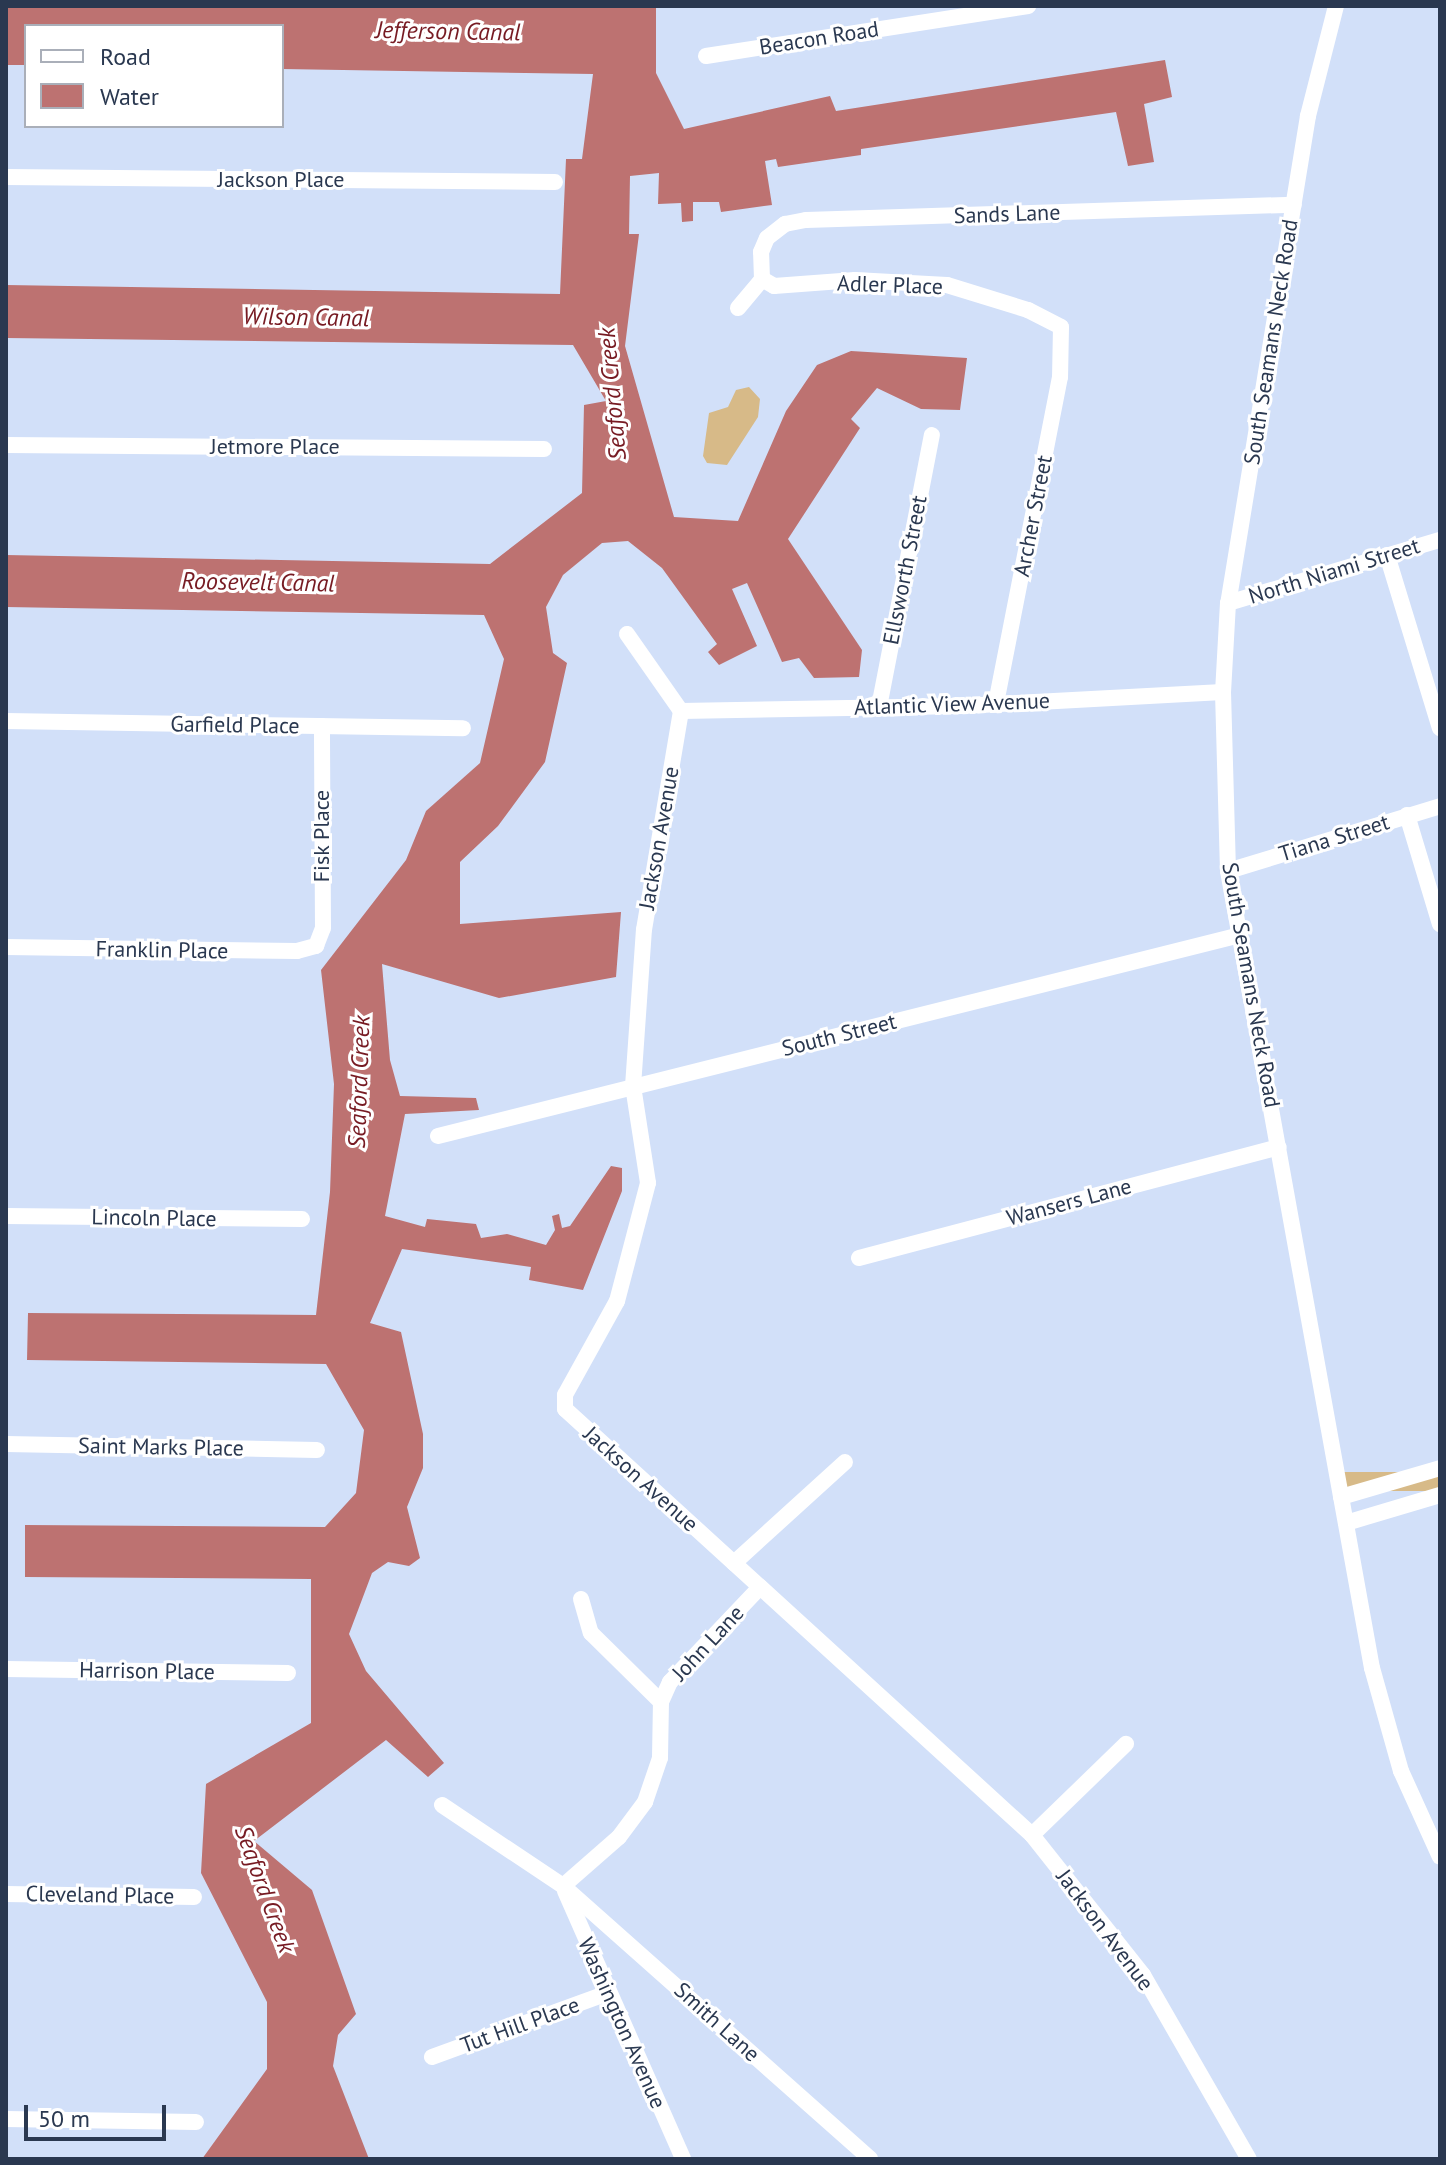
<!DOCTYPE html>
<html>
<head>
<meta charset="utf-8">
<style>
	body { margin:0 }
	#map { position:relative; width:1446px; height:2165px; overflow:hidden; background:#d2e0f9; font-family:"PT Sans",sans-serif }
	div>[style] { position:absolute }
	.green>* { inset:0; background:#d7ba88; transform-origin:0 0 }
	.water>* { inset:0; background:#bd7271 }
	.street>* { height:16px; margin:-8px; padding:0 8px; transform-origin:8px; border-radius:8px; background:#fff }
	span { translate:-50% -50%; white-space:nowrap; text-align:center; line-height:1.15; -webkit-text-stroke:6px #fff; paint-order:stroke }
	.street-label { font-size:22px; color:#2a3850 }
	.water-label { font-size:24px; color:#771b23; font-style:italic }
	.frame { position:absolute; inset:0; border:8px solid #2a3850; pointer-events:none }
	.legend { position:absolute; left:24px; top:24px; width:260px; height:104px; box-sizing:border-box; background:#fff; border:2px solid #aaafb9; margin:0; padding:10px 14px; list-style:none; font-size:24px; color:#2a3850 }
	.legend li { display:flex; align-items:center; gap:16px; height:40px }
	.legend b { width:40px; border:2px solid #aaafb9 }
	.scale { position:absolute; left:24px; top:2105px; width:142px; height:36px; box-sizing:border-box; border:4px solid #2a3850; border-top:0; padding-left:10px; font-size:24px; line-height:28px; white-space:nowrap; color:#2a3850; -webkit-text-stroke:6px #fff; paint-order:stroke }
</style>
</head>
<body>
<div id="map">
	<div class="green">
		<div style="clip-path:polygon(749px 387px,760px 399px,758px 417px,727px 465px,707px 463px,703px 456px,709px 413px,728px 407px,736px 390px)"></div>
		<div style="left:1440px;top:1472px;width:19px;height:98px;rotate:90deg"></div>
	</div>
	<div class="water">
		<div style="clip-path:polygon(6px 6px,656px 6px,656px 73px,684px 129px,830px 96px,836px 111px,1165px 60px,1172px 97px,1144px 104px,1154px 162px,1128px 166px,1116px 112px,861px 149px,861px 155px,778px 167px,776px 159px,765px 161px,772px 205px,721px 212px,719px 202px,693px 202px,693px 221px,682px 222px,681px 203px,658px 204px,659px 173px,630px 176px,629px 234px,639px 234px,625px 346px,674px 517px,738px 521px,786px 411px,817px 365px,851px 351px,967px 358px,960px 410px,921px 409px,877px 388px,851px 419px,860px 428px,788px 539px,862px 650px,859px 677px,814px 678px,799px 658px,782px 662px,747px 583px,732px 589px,757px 646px,719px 665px,708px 652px,717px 644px,662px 568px,628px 541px,602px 543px,563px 575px,546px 607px,553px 653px,567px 663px,545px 762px,498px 826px,460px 862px,460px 924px,621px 912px,616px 977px,499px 998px,382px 964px,390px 1060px,400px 1096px,476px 1098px,479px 1110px,405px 1114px,385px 1216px,425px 1227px,427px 1219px,476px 1224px,481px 1238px,507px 1234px,546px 1245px,555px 1230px,552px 1216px,559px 1214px,562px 1228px,570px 1226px,611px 1166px,622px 1168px,622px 1191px,583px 1290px,529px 1280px,531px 1267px,402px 1249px,370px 1323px,401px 1332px,423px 1434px,423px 1468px,407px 1507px,420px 1558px,409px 1566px,388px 1562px,372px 1573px,349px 1634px,366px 1671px,444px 1763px,428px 1777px,386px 1740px,254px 1841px,312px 1890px,356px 2014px,338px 2035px,333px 2066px,369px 2159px,202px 2159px,267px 2069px,267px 2002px,201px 1873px,206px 1784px,311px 1723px,311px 1579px,25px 1577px,25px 1525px,325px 1527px,356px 1493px,364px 1430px,326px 1364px,27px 1360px,28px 1313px,316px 1315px,330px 1192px,334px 1084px,321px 970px,406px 860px,426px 811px,480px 763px,504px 659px,484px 615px,6px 607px,6px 555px,490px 564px,582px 493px,584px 405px,606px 401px,573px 345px,6px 338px,6px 285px,560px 294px,566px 159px,582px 159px,593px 74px,282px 69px,282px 26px,26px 26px,26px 65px,6px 65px)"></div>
	</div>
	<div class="street">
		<div style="left:1336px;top:6px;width:114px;rotate:104.3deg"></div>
		<div style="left:1308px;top:116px;width:494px;rotate:99.3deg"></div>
		<div style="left:1228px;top:603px;width:89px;rotate:93.2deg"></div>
		<div style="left:1223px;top:692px;width:179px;rotate:88.4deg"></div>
		<div style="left:1228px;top:871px;width:810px;rotate:79.76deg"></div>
		<div style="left:1372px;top:1668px;width:107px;rotate:74.3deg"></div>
		<div style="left:1401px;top:1771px;width:94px;rotate:65.6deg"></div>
		<div style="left:706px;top:56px;width:326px;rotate:-8.8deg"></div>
		<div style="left:6px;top:177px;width:549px;rotate:0.52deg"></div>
		<div style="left:762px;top:279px;width:14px;rotate:30deg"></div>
		<div style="left:774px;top:286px;width:81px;rotate:-4.2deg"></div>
		<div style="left:855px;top:280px;width:92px;rotate:3.1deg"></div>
		<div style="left:947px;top:285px;width:85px;rotate:17.2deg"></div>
		<div style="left:1028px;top:310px;width:37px;rotate:27deg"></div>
		<div style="left:1061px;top:327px;width:50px;rotate:91.1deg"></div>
		<div style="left:1060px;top:377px;width:333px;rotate:101.1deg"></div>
		<div style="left:762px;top:279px;width:27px;rotate:-92deg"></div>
		<div style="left:761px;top:252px;width:15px;rotate:-67deg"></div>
		<div style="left:767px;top:238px;width:23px;rotate:-38deg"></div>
		<div style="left:785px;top:224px;width:21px;rotate:-11deg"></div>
		<div style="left:806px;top:220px;width:488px;rotate:-1.8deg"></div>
		<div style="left:738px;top:308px;width:38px;rotate:-50deg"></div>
		<div style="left:6px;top:445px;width:538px;rotate:0.43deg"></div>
		<div style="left:1387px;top:555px;width:181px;rotate:73deg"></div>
		<div style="left:1228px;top:603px;width:221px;rotate:-16.6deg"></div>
		<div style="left:627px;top:634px;width:94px;rotate:55deg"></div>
		<div style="left:681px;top:711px;width:221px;rotate:99.6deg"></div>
		<div style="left:644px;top:929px;width:157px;rotate:94deg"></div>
		<div style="left:633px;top:1086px;width:98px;rotate:81.2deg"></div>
		<div style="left:648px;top:1183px;width:122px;rotate:104.7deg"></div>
		<div style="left:617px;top:1301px;width:107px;rotate:119deg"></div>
		<div style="left:565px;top:1395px;width:14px;rotate:90deg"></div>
		<div style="left:565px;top:1409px;width:632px;rotate:42.37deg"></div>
		<div style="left:1032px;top:1835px;width:179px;rotate:51.6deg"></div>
		<div style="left:1143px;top:1975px;width:212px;rotate:60.1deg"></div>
		<div style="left:879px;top:707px;width:277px;rotate:-79deg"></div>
		<div style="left:681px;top:711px;width:282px;rotate:-1deg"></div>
		<div style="left:963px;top:706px;width:260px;rotate:-3.1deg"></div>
		<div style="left:6px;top:721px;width:457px;rotate:0.9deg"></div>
		<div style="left:1407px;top:815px;width:114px;rotate:73.2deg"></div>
		<div style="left:1228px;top:871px;width:222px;rotate:-17deg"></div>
		<div style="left:6px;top:947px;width:291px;rotate:0.8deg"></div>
		<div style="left:297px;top:951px;width:20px;rotate:-15deg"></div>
		<div style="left:316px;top:946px;width:19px;rotate:-69deg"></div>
		<div style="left:323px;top:928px;width:202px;rotate:-90.3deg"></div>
		<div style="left:438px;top:1136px;width:827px;rotate:-14.07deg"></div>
		<div style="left:6px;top:1216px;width:296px;rotate:0.6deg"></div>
		<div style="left:859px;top:1258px;width:434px;rotate:-14.8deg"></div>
		<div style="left:6px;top:1444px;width:311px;rotate:1.1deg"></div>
		<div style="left:1341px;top:1497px;width:103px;rotate:-16.3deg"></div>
		<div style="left:1346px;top:1523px;width:98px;rotate:-16.6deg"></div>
		<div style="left:734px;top:1563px;width:150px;rotate:-42.3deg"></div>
		<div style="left:581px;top:1599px;width:35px;rotate:74deg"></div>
		<div style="left:591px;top:1633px;width:98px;rotate:44.6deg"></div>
		<div style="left:6px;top:1669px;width:282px;rotate:0.8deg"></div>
		<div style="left:442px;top:1805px;width:146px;rotate:33.8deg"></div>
		<div style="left:563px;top:1886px;width:411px;rotate:41.6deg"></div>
		<div style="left:1032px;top:1835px;width:131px;rotate:-44.1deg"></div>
		<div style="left:563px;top:1886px;width:74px;rotate:-41.2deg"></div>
		<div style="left:619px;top:1837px;width:44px;rotate:-53.4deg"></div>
		<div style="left:645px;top:1802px;width:46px;rotate:-71.2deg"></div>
		<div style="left:660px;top:1758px;width:56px;rotate:-89deg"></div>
		<div style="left:661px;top:1702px;width:22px;rotate:-66deg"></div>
		<div style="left:670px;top:1682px;width:131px;rotate:-46.5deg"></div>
		<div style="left:565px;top:1891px;width:293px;rotate:66.2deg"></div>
		<div style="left:6px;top:1894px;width:188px;rotate:0.9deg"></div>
		<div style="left:432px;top:2057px;width:187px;rotate:-20deg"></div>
		<div style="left:6px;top:2119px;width:190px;rotate:0.9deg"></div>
	</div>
	<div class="street-label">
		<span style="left:819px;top:38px;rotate:-9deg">Beacon Road</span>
		<span style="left:281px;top:180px">Jackson Place</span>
		<span style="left:1007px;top:214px;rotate:-2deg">Sands Lane</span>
		<span style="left:890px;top:285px;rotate:2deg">Adler Place</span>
		<span style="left:1271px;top:342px;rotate:-81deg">South Seamans Neck Road</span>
		<span style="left:275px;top:447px">Jetmore Place</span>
		<span style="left:1033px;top:516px;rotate:-79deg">Archer Street</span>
		<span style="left:905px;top:570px;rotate:-79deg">Ellsworth Street</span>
		<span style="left:1334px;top:571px;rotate:-17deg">North Niami Street</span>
		<span style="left:952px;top:704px;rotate:-2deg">Atlantic View Avenue</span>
		<span style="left:235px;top:725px;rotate:1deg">Garfield Place</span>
		<span style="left:322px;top:836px;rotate:-90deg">Fisk Place</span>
		<span style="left:659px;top:838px;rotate:-80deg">Jackson Avenue</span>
		<span style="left:1334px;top:838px;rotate:-17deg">Tiana Street</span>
		<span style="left:162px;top:950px;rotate:1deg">Franklin Place</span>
		<span style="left:1251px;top:985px;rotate:80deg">South Seamans Neck Road</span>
		<span style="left:839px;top:1035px;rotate:-14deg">South Street</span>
		<span style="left:1069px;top:1202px;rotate:-15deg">Wansers Lane</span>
		<span style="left:154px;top:1218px;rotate:1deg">Lincoln Place</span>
		<span style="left:161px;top:1447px;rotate:1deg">Saint Marks Place</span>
		<span style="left:641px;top:1479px;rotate:42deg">Jackson Avenue</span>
		<span style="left:708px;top:1643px;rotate:-47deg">John Lane</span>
		<span style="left:147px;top:1671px;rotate:1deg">Harrison Place</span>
		<span style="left:100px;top:1895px;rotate:1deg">Cleveland Place</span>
		<span style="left:1105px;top:1930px;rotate:53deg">Jackson Avenue</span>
		<span style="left:717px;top:2022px;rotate:42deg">Smith Lane</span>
		<span style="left:622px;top:2023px;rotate:66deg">Washington Avenue</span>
		<span style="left:520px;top:2025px;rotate:-20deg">Tut Hill Place</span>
	</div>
	<div class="water-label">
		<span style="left:448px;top:31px;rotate:1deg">Jefferson Canal</span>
		<span style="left:306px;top:317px;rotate:1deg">Wilson Canal</span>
		<span style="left:612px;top:394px;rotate:-95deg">Seaford Creek</span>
		<span style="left:258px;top:582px;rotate:1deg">Roosevelt Canal</span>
		<span style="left:359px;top:1082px;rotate:-88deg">Seaford Creek</span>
		<span style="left:265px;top:1889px;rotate:70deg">Seaford Creek</span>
	</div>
	<div class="frame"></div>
	<ul class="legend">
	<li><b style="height:10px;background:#fff"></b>Road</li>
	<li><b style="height:22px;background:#bd7271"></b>Water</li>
	</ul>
	<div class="scale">50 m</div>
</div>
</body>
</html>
